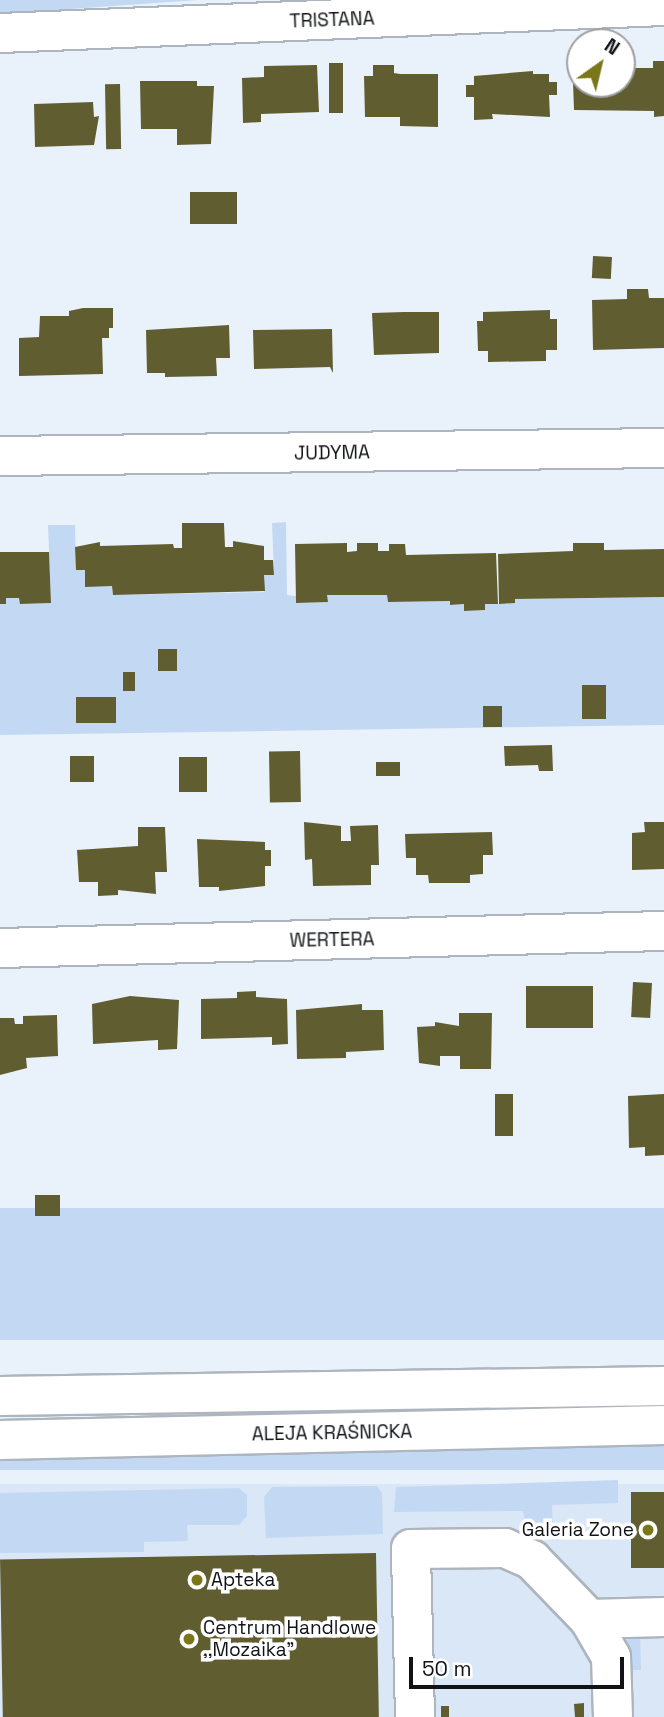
<!DOCTYPE html>
<html>
<head>
<meta charset="utf-8">
<style>
	body { margin:0 }
	#map { position:relative; width:664px; height:1717px; overflow:hidden; background:#e9f2fb; font-family:"Space Grotesk",sans-serif }
	div>[style] { position:absolute }
	.built>* { inset:0; background:#dae7f6; transform-origin:0 0 }
	.green>* { inset:0; background:#c3d9f3; transform-origin:0 0 }
	.building>* { inset:0; background:#605e31; transform-origin:0 0 }
	.roads { filter:drop-shadow(2px 0 #adb5be) drop-shadow(-2px 0 #adb5be) drop-shadow(0 2px #adb5be) drop-shadow(0 -2px #adb5be) }
	.minor>* { height:38px; margin:-19px; padding:0 19px; transform-origin:19px; border-radius:19px; background:#fff }
	.major>* { height:38px; margin:-19px; padding:0 19px; transform-origin:19px; border-radius:19px; background:#fff }
	.dots>* { width:19px; height:19px; translate:-50% -50%; box-sizing:border-box; border:4px solid #fff; border-radius:50% }
	span { translate:-50% -50%; white-space:nowrap; text-align:center; line-height:1.15; -webkit-text-stroke:7px #fff; paint-order:stroke }
	.street-label { font-size:19px; color:#101216 }
	.poi-label { font-size:19px; color:#101216 }
	.right { translate:-100% -50%; text-align:right }
	.left { translate:0 -50%; text-align:left }
	.north { position:absolute; left:566px; top:28px; width:70px; height:70px; box-sizing:border-box; background:#fff; border:2px solid #9fa0a2; border-radius:50%; rotate:34deg; font-size:19px; font-weight:700; line-height:28px; text-align:center; color:#101216 }
	.north::after { content:''; display:block; margin:auto; width:24px; height:32px; background:#7b761a; clip-path:polygon(50% 0,100% 100%,50% 72%,0 100%) }
	.scale { position:absolute; left:409px; top:1657px; width:215px; height:32px; box-sizing:border-box; border:4px solid #101216; border-top:0; padding-left:9px; font-size:21px; line-height:24px; white-space:nowrap; color:#101216; -webkit-text-stroke:5px #fff; paint-order:stroke }
</style>
</head>
<body>
<div id="map">
	<div class="built">
		<div style="left:664px;top:1484px;width:233px;height:664px;rotate:90deg"></div>
	</div>
	<div class="green">
		<div style="clip-path:polygon(0 0,198px 0,0 14px)"></div>
		<div style="clip-path:polygon(286px 522px,287px 595px,296px 596px,296px 603px,327px 602px,327px 595px,387px 595px,388px 602px,450px 601px,451px 605px,464px 604px,465px 611px,485px 610px,485px 604px,515px 603px,515px 599px,664px 597px,664px 725px,0 735px,0 604px,6px 604px,6px 598px,19px 598px,21px 604px,51px 603px,48px 525px,75px 525px,76px 569px,85px 570px,85px 586px,112px 586px,113px 595px,264px 592px,264px 575px,274px 575px,272px 523px)"></div>
		<div style="left:664px;top:1208px;width:132px;height:664px;rotate:90deg"></div>
		<div style="left:664px;top:1445px;width:25px;height:664px;rotate:90deg"></div>
		<div style="clip-path:polygon(618px 1480px,618px 1503px,552px 1505px,553px 1533px,528px 1535px,523px 1511px,394px 1512px,396px 1487px)"></div>
		<div style="clip-path:polygon(377px 1486px,382px 1493px,383px 1534px,266px 1538px,264px 1497px,272px 1487px)"></div>
		<div style="clip-path:polygon(239px 1488px,247px 1495px,247px 1516px,239px 1525px,187px 1525px,188px 1541px,144px 1542px,144px 1552px,0 1553px,0 1493px)"></div>
		<div style="clip-path:polygon(640px 1627px,641px 1670px,631px 1670px,626px 1632px)"></div>
	</div>
	<div class="building">
		<div style="clip-path:polygon(653px 61px,664px 61px,664px 116px,654px 117px,654px 111px,574px 110px,573px 82px,622px 84px,622px 68px,653px 68px)"></div>
		<div style="left:329px;top:63px;width:14px;height:50px"></div>
		<div style="clip-path:polygon(317px 65px,319px 112px,261px 114px,261px 122px,243px 123px,242px 78px,264px 77px,264px 66px)"></div>
		<div style="clip-path:polygon(373px 65px,394px 65px,394px 73px,400px 74px,438px 74px,438px 127px,400px 126px,400px 117px,365px 117px,364px 76px,373px 76px)"></div>
		<div style="clip-path:polygon(533px 71px,533px 74px,549px 74px,549px 82px,557px 82px,557px 95px,549px 95px,550px 117px,492px 114px,493px 119px,474px 120px,474px 97px,466px 97px,466px 85px,474px 85px,474px 76px)"></div>
		<div style="clip-path:polygon(140px 81px,197px 81px,197px 86px,214px 86px,211px 144px,177px 145px,177px 129px,141px 129px)"></div>
		<div style="left:120px;top:84px;width:65px;height:15px;rotate:89deg"></div>
		<div style="clip-path:polygon(93px 102px,94px 117px,99px 116px,94px 145px,35px 147px,34px 104px)"></div>
		<div style="left:190px;top:192px;width:47px;height:32px"></div>
		<div style="left:593px;top:256px;width:19px;height:22px;rotate:3deg"></div>
		<div style="clip-path:polygon(627px 289px,648px 289px,649px 298px,664px 298px,664px 348px,593px 350px,592px 300px,627px 299px)"></div>
		<div style="clip-path:polygon(83px 308px,113px 308px,113px 328px,109px 328px,109px 338px,102px 338px,103px 374px,19px 376px,19px 338px,39px 337px,40px 316px,69px 316px,69px 311px)"></div>
		<div style="clip-path:polygon(550px 310px,550px 319px,557px 319px,557px 350px,546px 350px,546px 361px,488px 362px,488px 351px,478px 351px,477px 321px,483px 321px,483px 312px)"></div>
		<div style="clip-path:polygon(404px 312px,439px 312px,439px 353px,374px 355px,372px 313px)"></div>
		<div style="clip-path:polygon(229px 325px,230px 358px,216px 358px,217px 376px,165px 377px,165px 373px,147px 373px,146px 330px)"></div>
		<div style="clip-path:polygon(332px 329px,333px 373px,330px 367px,254px 369px,253px 330px)"></div>
		<div style="clip-path:polygon(182px 523px,224px 523px,225px 547px,233px 547px,233px 541px,264px 546px,264px 560px,273px 560px,274px 575px,264px 575px,265px 591px,113px 595px,112px 586px,85px 587px,85px 570px,76px 570px,75px 547px,100px 542px,100px 546px,173px 544px,174px 548px,182px 548px)"></div>
		<div style="clip-path:polygon(347px 543px,347px 552px,357px 551px,357px 543px,378px 543px,378px 551px,389px 551px,389px 544px,405px 544px,406px 555px,496px 553px,498px 604px,485px 604px,485px 610px,464px 611px,464px 604px,450px 605px,450px 601px,388px 602px,387px 595px,327px 595px,328px 602px,296px 603px,295px 544px)"></div>
		<div style="clip-path:polygon(573px 543px,604px 543px,604px 550px,664px 549px,664px 597px,515px 599px,515px 603px,499px 604px,498px 554px,573px 551px)"></div>
		<div style="clip-path:polygon(0 552px,49px 552px,51px 603px,20px 604px,19px 598px,6px 598px,6px 604px,0 604px)"></div>
		<div style="left:177px;top:649px;width:22px;height:19px;rotate:90deg"></div>
		<div style="left:135px;top:672px;width:19px;height:12px;rotate:90deg"></div>
		<div style="left:582px;top:685px;width:24px;height:34px"></div>
		<div style="left:76px;top:697px;width:40px;height:26px"></div>
		<div style="left:483px;top:706px;width:19px;height:21px"></div>
		<div style="clip-path:polygon(552px 745px,553px 771px,539px 771px,538px 765px,505px 766px,504px 746px)"></div>
		<div style="left:300px;top:751px;width:51px;height:31px;rotate:89deg"></div>
		<div style="left:70px;top:756px;width:24px;height:26px"></div>
		<div style="left:179px;top:757px;width:28px;height:35px"></div>
		<div style="left:400px;top:762px;width:14px;height:24px;rotate:90deg"></div>
		<div style="clip-path:polygon(304px 822px,341px 826px,341px 841px,351px 841px,350px 826px,378px 825px,379px 865px,371px 865px,371px 885px,313px 886px,312px 859px,305px 860px)"></div>
		<div style="clip-path:polygon(644px 822px,664px 822px,664px 869px,632px 870px,632px 833px,645px 832px)"></div>
		<div style="clip-path:polygon(138px 827px,165px 827px,167px 872px,155px 872px,156px 894px,118px 890px,118px 895px,98px 896px,98px 882px,79px 882px,77px 850px,138px 846px)"></div>
		<div style="clip-path:polygon(492px 832px,493px 855px,483px 855px,483px 874px,470px 875px,470px 883px,429px 883px,428px 875px,416px 875px,416px 858px,406px 858px,405px 834px)"></div>
		<div style="clip-path:polygon(197px 839px,265px 842px,265px 850px,271px 850px,271px 866px,265px 866px,265px 886px,219px 891px,219px 887px,199px 887px)"></div>
		<div style="left:633px;top:982px;width:19px;height:35px;rotate:3deg"></div>
		<div style="left:593px;top:986px;width:42px;height:67px;rotate:90deg"></div>
		<div style="clip-path:polygon(256px 991px,256px 997px,287px 999px,288px 1044px,272px 1045px,272px 1037px,201px 1039px,201px 999px,237px 998px,237px 992px)"></div>
		<div style="clip-path:polygon(130px 996px,179px 1000px,177px 1049px,158px 1050px,158px 1040px,93px 1044px,92px 1004px)"></div>
		<div style="clip-path:polygon(362px 1004px,362px 1010px,383px 1010px,384px 1050px,346px 1052px,346px 1058px,297px 1059px,296px 1010px)"></div>
		<div style="clip-path:polygon(459px 1013px,492px 1013px,491px 1069px,460px 1069px,460px 1056px,440px 1056px,440px 1066px,419px 1063px,417px 1027px,435px 1026px,435px 1022px,459px 1026px)"></div>
		<div style="clip-path:polygon(57px 1015px,58px 1056px,26px 1058px,27px 1068px,0 1075px,0 1018px,14px 1018px,15px 1024px,23px 1024px,23px 1016px)"></div>
		<div style="left:495px;top:1094px;width:18px;height:42px"></div>
		<div style="clip-path:polygon(664px 1094px,664px 1155px,645px 1156px,645px 1147px,629px 1148px,628px 1096px)"></div>
		<div style="left:35px;top:1195px;width:25px;height:21px"></div>
		<div style="left:664px;top:1492px;width:76px;height:33px;rotate:90deg"></div>
		<div style="left:376px;top:1553px;width:164px;height:376px;rotate:89deg"></div>
		<div style="clip-path:polygon(584px 1703px,584px 1717px,575px 1717px,574px 1704px)"></div>
		<div style="left:441px;top:1706px;width:8px;height:11px"></div>
	</div>
	<div class="roads">
		<div class="minor">
			<div style="left:0;top:33px;width:665px;rotate:-2.33deg"></div>
			<div style="left:0;top:456px;width:664px;rotate:-0.69deg"></div>
			<div style="left:0;top:948px;width:664px;rotate:-1.47deg"></div>
			<div style="left:589px;top:1619px;width:75px;rotate:-1.5deg"></div>
			<div style="left:415px;top:1717px;width:168px;rotate:-91.4deg"></div>
			<div style="left:411px;top:1549px;width:94px;rotate:-0.6deg"></div>
			<div style="left:505px;top:1548px;width:30px;rotate:24deg"></div>
			<div style="left:532px;top:1560px;width:82px;rotate:46deg"></div>
			<div style="left:589px;top:1619px;width:44px;rotate:59.9deg"></div>
			<div style="left:611px;top:1657px;width:60px;rotate:88.1deg"></div>
		</div>
		<div class="major">
			<div style="left:0;top:1396px;width:664px;rotate:-0.86deg"></div>
			<div style="left:0;top:1440px;width:664px;rotate:-1.29deg"></div>
		</div>
	</div>
	<div class="dots">
		<div style="left:648px;top:1530px;background:#7b761a"></div>
		<div style="left:197px;top:1580px;background:#7b761a"></div>
		<div style="left:189px;top:1639px;background:#7b761a"></div>
	</div>
	<div class="street-label">
		<span style="left:332px;top:20px;rotate:-2deg">TRISTANA</span>
		<span style="left:332px;top:453px;rotate:-1deg">JUDYMA</span>
		<span style="left:332px;top:940px;rotate:-1deg">WERTERA</span>
		<span style="left:332px;top:1433px;rotate:-1deg">ALEJA KRAŚNICKA</span>
	</div>
	<div class="poi-label">
		<span class="right" style="left:634px;top:1530px">Galeria Zone</span>
		<span class="left" style="left:211px;top:1580px">Apteka</span>
		<span class="left" style="left:203px;top:1639px">Centrum Handlowe<br>,,Mozaika"</span>
	</div>
	<div class="north">N</div>
	<div class="scale">50 m</div>
</div>
</body>
</html>
